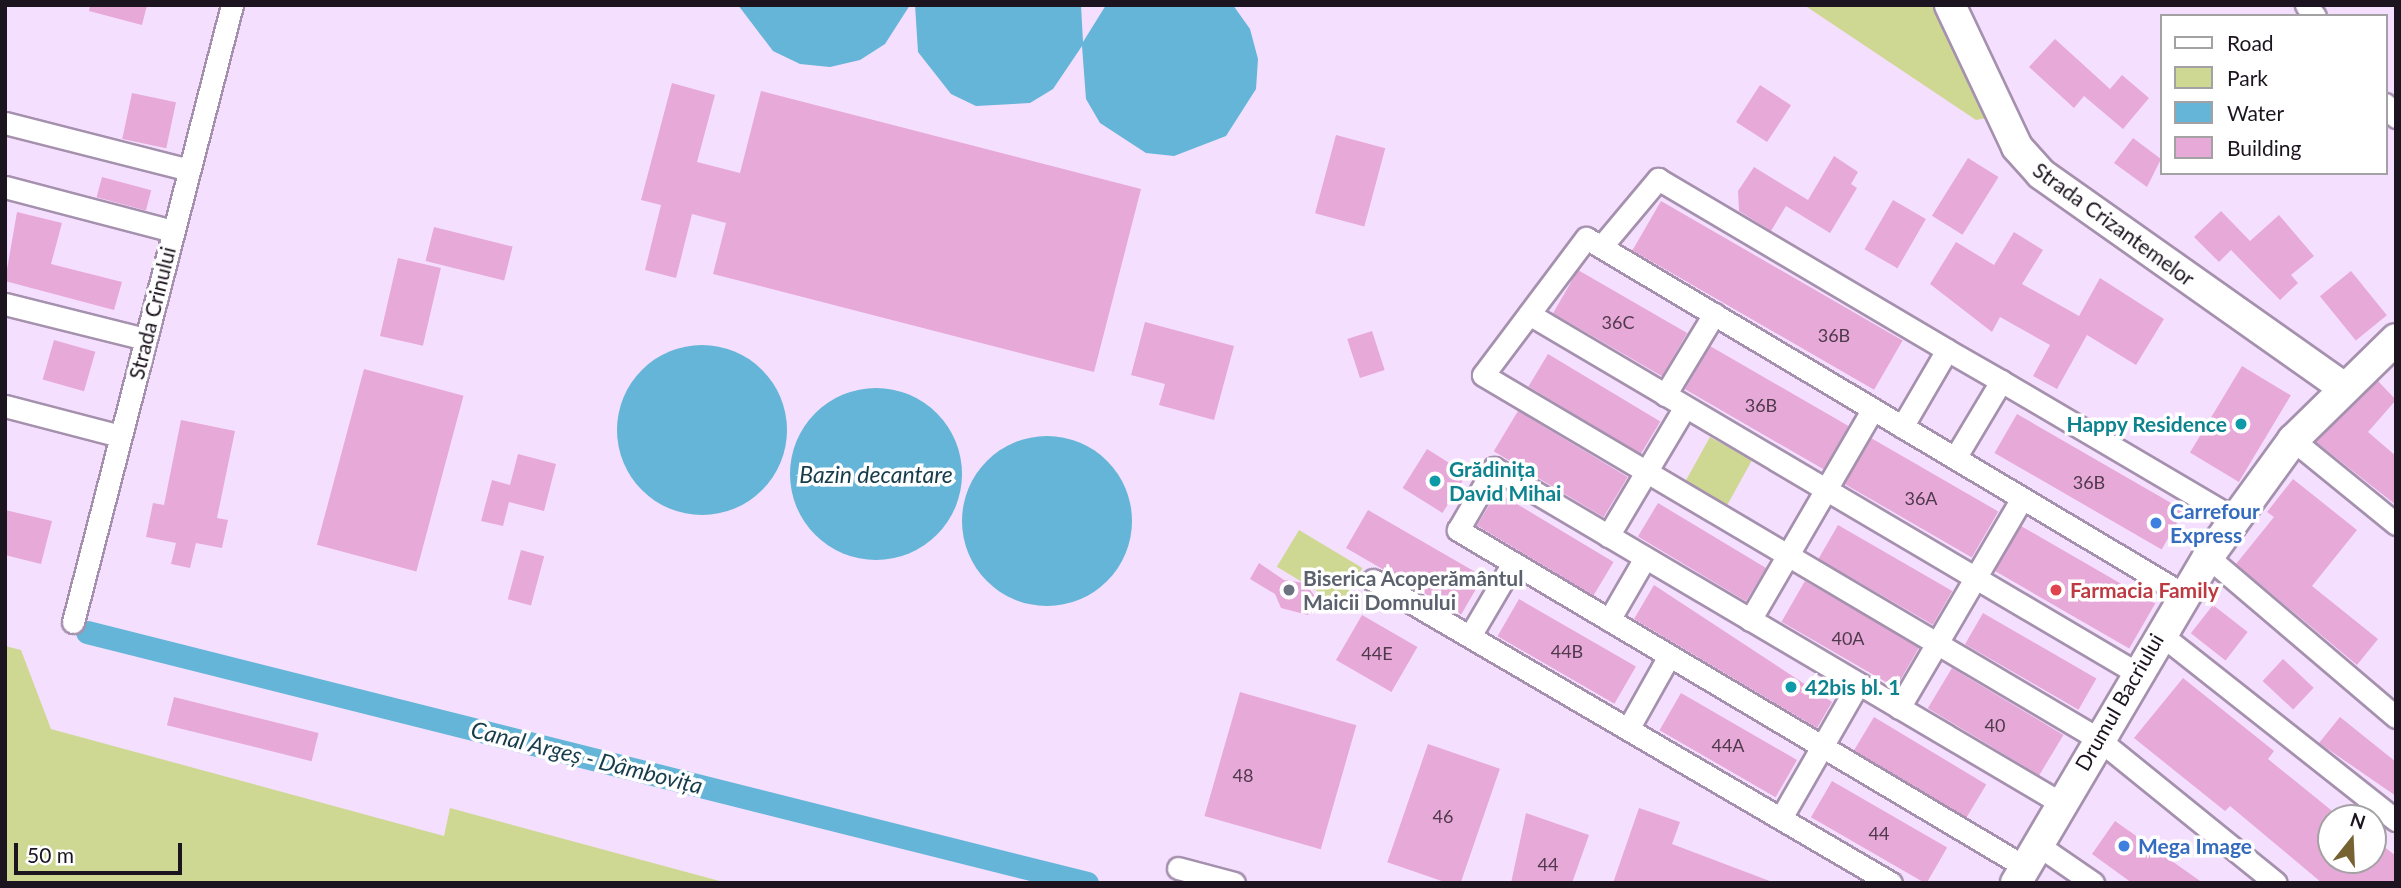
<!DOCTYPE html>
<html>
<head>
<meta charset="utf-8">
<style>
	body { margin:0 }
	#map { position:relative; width:2401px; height:888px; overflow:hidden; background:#f5dfff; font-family:Lato,sans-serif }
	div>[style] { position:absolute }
	.green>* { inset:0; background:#ced893; transform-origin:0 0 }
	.water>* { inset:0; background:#64b5d8 }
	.round { border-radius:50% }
	.canal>* { height:23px; margin:-11.5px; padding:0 11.5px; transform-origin:11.5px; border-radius:11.5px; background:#64b5d8 }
	.building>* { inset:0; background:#e7a9d8; transform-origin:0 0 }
	.roads { filter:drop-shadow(2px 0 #a591ae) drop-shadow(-2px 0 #a591ae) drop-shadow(0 2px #a591ae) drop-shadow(0 -2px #a591ae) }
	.street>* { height:21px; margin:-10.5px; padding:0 10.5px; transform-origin:10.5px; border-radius:10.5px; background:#fff }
	.secondary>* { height:30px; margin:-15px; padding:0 15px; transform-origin:15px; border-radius:15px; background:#fff }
	.dots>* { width:19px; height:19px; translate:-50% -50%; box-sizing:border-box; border:4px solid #fff; border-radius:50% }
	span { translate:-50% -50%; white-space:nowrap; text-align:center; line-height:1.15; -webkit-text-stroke:7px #fff; paint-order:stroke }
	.number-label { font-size:18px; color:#4f394d }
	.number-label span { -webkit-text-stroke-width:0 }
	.street-label { font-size:21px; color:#1c141f }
	.culture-label { font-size:21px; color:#0d838f; font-weight:700 }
	.right { translate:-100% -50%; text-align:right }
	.left { translate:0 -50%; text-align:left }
	.shop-label { font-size:21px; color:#366cbe; font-weight:700 }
	.worship-label { font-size:21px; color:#5b616d; font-weight:700 }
	.health-label { font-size:21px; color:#be3a42; font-weight:700 }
	.water-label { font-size:23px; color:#173c4b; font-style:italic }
	.frame { position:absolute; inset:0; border:7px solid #1c141f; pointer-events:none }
	.legend { position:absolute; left:2160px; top:14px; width:228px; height:161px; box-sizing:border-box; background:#fff; border:2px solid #a4a1a5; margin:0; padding:9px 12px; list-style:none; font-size:21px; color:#1c141f }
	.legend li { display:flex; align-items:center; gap:14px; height:35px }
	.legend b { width:35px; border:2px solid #a4a1a5 }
	.north { position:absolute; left:2317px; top:804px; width:70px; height:70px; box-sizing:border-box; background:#fff; border:2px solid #a4a1a5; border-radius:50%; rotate:18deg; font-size:19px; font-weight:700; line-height:28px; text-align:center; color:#1c141f }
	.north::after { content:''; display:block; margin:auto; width:24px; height:32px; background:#776332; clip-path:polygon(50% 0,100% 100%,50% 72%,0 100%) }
	.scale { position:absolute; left:14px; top:843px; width:168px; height:32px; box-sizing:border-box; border:4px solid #1c141f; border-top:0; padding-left:9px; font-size:21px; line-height:24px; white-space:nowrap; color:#1c141f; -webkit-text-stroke:5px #fff; paint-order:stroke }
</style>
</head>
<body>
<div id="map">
	<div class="green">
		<div style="clip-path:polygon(1804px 5px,1935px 5px,1987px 118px,1976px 120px)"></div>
		<div style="left:1710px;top:437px;width:48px;height:51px;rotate:29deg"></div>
		<div style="left:1299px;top:530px;width:74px;height:43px;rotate:31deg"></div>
		<div style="clip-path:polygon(5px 646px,21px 650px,51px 729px,444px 836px,450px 808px,727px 883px,5px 883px)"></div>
	</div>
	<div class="water">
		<div style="clip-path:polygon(738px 5px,910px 5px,885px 44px,860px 60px,830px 67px,800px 64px,773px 51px)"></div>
		<div style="clip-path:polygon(915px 5px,1081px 5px,1083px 42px,1106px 5px,1233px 5px,1250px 29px,1258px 59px,1256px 89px,1226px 136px,1174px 156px,1146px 153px,1100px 123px,1086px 99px,1082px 46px,1053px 89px,1030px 103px,976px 106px,951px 94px,918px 52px)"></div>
		<div class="round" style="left:617px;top:345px;width:170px;height:170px"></div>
		<div class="round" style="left:790px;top:388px;width:172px;height:172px"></div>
		<div class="round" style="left:962px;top:436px;width:170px;height:170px"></div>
	</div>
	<div class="canal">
		<div style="left:87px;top:632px;width:1031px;rotate:14.09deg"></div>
	</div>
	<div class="building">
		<div style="clip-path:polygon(90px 5px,147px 5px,142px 25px,89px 11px)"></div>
		<div style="clip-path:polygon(2055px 39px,2110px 89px,2122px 75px,2149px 98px,2123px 129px,2084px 96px,2074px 108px,2029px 67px)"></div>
		<div style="clip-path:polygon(672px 83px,715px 95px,697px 162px,740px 173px,761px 91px,1141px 189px,1094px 372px,713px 274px,726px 223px,692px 214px,676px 278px,645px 270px,661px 205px,641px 200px)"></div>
		<div style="left:1760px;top:85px;width:37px;height:44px;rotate:33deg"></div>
		<div style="left:132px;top:93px;width:45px;height:47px;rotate:12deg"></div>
		<div style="left:1336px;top:135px;width:51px;height:81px;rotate:15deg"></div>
		<div style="clip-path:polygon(2133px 138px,2161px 159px,2147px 187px,2114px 163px)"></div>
		<div style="clip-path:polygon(1834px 156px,1858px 172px,1851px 184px,1857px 188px,1830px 233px,1786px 206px,1771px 231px,1739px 211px,1738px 191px,1754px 167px,1808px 200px)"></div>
		<div style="left:1968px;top:158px;width:36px;height:68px;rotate:32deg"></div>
		<div style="left:102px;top:177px;width:51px;height:21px;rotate:15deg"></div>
		<div style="left:1893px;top:200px;width:38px;height:57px;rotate:30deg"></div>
		<div style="left:1661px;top:201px;width:279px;height:57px;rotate:30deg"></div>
		<div style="clip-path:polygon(2221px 211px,2250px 241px,2279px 215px,2314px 256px,2291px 275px,2298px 283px,2280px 300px,2231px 250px,2219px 262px,2194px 237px)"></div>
		<div style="clip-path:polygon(17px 212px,62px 223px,51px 264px,122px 282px,114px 310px,5px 281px)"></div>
		<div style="left:434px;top:227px;width:81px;height:35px;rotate:14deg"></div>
		<div style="clip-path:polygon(2014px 232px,2043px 250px,2022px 284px,2079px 316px,2100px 278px,2164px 319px,2136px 365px,2087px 335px,2057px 389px,2033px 376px,2050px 345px,2000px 317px,1992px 332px,1930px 284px,1956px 242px,1994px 265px)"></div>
		<div style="left:398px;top:258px;width:44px;height:80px;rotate:13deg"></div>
		<div style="left:1578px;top:270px;width:126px;height:50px;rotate:30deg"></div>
		<div style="left:2351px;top:271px;width:57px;height:40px;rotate:51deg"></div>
		<div style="clip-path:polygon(1145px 322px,1234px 346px,1214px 420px,1159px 405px,1165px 384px,1131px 375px)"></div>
		<div style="left:1372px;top:331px;width:41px;height:26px;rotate:72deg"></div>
		<div style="left:54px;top:340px;width:43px;height:41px;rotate:16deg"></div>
		<div style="left:1710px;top:346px;width:160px;height:50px;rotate:30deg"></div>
		<div style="left:1548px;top:354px;width:131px;height:38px;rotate:31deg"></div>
		<div style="left:2242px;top:366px;width:57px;height:101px;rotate:31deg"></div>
		<div style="left:364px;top:369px;width:103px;height:182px;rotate:15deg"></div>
		<div style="clip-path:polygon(2378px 381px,2396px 400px,2368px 432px,2396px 456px,2396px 505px,2316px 442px)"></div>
		<div style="left:1518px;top:411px;width:128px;height:47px;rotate:31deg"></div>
		<div style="left:2017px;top:414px;width:193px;height:45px;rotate:30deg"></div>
		<div style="clip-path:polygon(181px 420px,235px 431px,217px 518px,228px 520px,222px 548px,196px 543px,190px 568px,171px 564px,176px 543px,146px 537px,153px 503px,164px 505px)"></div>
		<div style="left:1871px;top:438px;width:147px;height:53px;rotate:30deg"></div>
		<div style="left:1427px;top:449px;width:47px;height:46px;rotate:32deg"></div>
		<div style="clip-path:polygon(518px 454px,556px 464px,544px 511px,509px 502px,503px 526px,481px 521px,492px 480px,510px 485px)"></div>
		<div style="clip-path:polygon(2293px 479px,2357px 530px,2312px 586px,2378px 639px,2357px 665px,2236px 564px,2274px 517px,2267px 512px)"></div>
		<div style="left:1497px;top:492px;width:136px;height:39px;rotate:31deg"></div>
		<div style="left:1658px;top:503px;width:126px;height:39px;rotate:31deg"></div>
		<div style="clip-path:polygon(5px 510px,52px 521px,41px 564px,5px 555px)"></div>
		<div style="left:1368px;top:510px;width:133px;height:44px;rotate:30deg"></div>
		<div style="left:1838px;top:525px;width:132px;height:39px;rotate:30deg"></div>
		<div style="left:2021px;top:526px;width:155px;height:52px;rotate:30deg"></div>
		<div style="left:521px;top:550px;width:24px;height:51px;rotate:15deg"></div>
		<div style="clip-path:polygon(1259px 563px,1284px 580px,1305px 583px,1317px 599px,1308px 615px,1281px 608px,1275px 594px,1250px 579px)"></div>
		<div style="left:1805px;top:581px;width:132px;height:47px;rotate:30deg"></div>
		<div style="clip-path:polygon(1654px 585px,1832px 702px,1817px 728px,1634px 619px)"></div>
		<div style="left:1519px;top:599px;width:135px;height:43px;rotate:30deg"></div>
		<div style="left:2213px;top:605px;width:44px;height:36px;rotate:38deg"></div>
		<div style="left:1983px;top:613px;width:131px;height:36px;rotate:30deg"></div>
		<div style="left:1362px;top:615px;width:64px;height:52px;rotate:30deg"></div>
		<div style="left:2283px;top:659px;width:42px;height:30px;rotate:43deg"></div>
		<div style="left:1952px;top:668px;width:130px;height:47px;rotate:31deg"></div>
		<div style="clip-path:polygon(2183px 678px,2274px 751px,2268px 759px,2331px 810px,2331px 860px,2373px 860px,2373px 838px,2396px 856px,2396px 883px,2322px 883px,2230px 806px,2225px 811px,2134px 738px)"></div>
		<div style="left:1240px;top:692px;width:121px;height:129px;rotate:16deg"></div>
		<div style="left:1681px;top:693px;width:134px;height:43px;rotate:30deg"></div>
		<div style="left:174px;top:697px;width:149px;height:29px;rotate:14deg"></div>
		<div style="left:1874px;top:717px;width:131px;height:39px;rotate:31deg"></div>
		<div style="clip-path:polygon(2340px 717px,2396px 762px,2396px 796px,2319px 743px)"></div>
		<div style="left:1428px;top:744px;width:76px;height:125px;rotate:19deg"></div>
		<div style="left:1832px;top:781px;width:133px;height:42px;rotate:30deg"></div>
		<div style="clip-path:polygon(1639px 808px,1680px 822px,1672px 844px,1775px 883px,1613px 883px)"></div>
		<div style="clip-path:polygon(1526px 813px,1589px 835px,1572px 883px,1511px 883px)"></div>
		<div style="clip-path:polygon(2115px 821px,2203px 883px,2132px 883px,2092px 854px)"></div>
	</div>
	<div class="roads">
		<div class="street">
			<div style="left:2306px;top:5px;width:14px;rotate:51deg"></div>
			<div style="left:2385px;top:104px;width:17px;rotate:50deg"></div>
			<div style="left:5px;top:123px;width:190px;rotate:14.3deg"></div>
			<div style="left:5px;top:187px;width:174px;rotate:14.7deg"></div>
			<div style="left:1601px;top:247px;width:89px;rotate:-50deg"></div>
			<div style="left:1658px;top:179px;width:336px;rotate:30.6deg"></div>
			<div style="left:1947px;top:350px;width:89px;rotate:120.3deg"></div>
			<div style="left:5px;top:304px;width:144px;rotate:14deg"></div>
			<div style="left:1529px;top:314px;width:704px;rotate:30.57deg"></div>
			<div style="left:1947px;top:350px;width:62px;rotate:29.9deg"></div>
			<div style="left:1665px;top:395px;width:95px;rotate:-58.8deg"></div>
			<div style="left:5px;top:406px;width:119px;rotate:14.6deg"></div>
			<div style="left:2293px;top:440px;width:133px;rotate:39.2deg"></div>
			<div style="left:1955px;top:458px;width:90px;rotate:-59.1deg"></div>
			<div style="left:2001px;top:381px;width:272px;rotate:30.5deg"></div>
			<div style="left:1608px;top:536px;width:150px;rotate:-59.2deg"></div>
			<div style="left:2208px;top:557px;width:247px;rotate:40.4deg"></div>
			<div style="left:1373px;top:580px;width:600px;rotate:30.33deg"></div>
			<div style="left:2183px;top:594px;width:695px;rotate:-149.19deg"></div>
			<div style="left:1586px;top:238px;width:171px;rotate:126.9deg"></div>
			<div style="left:1483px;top:375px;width:713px;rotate:30.59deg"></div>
			<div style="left:2097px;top:738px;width:230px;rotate:39deg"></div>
			<div style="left:1609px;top:620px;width:72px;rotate:-59.9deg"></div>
			<div style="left:1750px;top:620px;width:244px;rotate:-59.8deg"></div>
			<div style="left:73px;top:622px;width:637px;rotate:-75.55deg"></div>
			<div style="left:2159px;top:633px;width:302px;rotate:38.3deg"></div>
			<div style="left:1470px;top:636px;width:85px;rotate:-59.5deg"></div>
			<div style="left:1899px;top:708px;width:243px;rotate:-59.6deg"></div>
			<div style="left:1628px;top:729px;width:84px;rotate:-60.7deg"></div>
			<div style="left:1781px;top:818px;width:155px;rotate:-60.1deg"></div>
			<div style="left:2038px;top:845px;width:67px;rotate:34.6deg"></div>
			<div style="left:2025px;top:867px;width:660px;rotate:-149.27deg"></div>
			<div style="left:1458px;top:530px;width:72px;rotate:-59.9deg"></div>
			<div style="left:1494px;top:468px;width:659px;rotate:30.58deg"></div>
			<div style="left:1178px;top:868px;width:58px;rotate:15deg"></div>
		</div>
		<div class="secondary">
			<div style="left:1950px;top:5px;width:157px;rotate:64.7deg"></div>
			<div style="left:2017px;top:147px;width:36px;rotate:48deg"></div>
			<div style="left:2041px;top:174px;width:370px;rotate:35.2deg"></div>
			<div style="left:2016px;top:883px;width:378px;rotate:-59.5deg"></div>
			<div style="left:2208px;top:557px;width:145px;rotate:-54deg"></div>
			<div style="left:2293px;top:440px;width:144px;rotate:-44.4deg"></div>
		</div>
	</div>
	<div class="dots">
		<div style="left:2241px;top:424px;background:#0f9aa8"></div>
		<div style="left:1435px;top:481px;background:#0f9aa8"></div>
		<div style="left:2156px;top:523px;background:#3f7fe0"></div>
		<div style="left:1289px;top:590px;background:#6b7280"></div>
		<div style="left:2056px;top:590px;background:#e0444e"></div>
		<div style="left:1791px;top:687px;background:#0f9aa8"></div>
		<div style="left:2124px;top:846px;background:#3f7fe0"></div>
	</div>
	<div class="number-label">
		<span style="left:1618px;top:322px">36C</span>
		<span style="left:1834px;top:335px">36B</span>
		<span style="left:1761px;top:405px">36B</span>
		<span style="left:2089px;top:482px">36B</span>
		<span style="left:1921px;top:498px">36A</span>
		<span style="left:1848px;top:638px">40A</span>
		<span style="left:1567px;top:651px">44B</span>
		<span style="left:1377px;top:653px">44E</span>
		<span style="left:1995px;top:725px">40</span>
		<span style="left:1728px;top:745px">44A</span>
		<span style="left:1243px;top:775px">48</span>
		<span style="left:1443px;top:816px">46</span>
		<span style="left:1879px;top:833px">44</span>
		<span style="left:1548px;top:864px">44</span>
	</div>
	<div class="street-label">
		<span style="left:2114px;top:224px;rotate:36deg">Strada Crizantemelor</span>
		<span style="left:152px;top:313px;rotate:-76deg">Strada Crinului</span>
		<span style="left:2119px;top:702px;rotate:-60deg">Drumul Bacriului</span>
	</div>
	<div class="culture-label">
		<span class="right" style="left:2227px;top:424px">Happy Residence</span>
		<span class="left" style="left:1449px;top:481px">Grădinița<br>David Mihai</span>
		<span class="left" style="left:1805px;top:687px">42bis bl. 1</span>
	</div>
	<div class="shop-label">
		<span class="left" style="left:2170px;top:523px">Carrefour<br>Express</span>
		<span class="left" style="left:2138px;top:846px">Mega Image</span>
	</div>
	<div class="worship-label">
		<span class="left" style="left:1303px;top:590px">Biserica Acoperământul<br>Maicii Domnului</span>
	</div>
	<div class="health-label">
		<span class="left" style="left:2070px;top:590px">Farmacia Family</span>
	</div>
	<div class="water-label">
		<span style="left:876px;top:474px">Bazin decantare</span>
		<span style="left:587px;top:757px;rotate:14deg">Canal Argeș - Dâmbovița</span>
	</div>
	<div class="frame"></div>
	<ul class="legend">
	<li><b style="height:9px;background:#fff"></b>Road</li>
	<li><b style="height:19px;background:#ced893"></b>Park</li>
	<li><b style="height:19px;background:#64b5d8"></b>Water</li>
	<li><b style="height:19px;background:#e7a9d8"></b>Building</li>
	</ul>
	<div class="north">N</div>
	<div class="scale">50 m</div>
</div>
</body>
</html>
